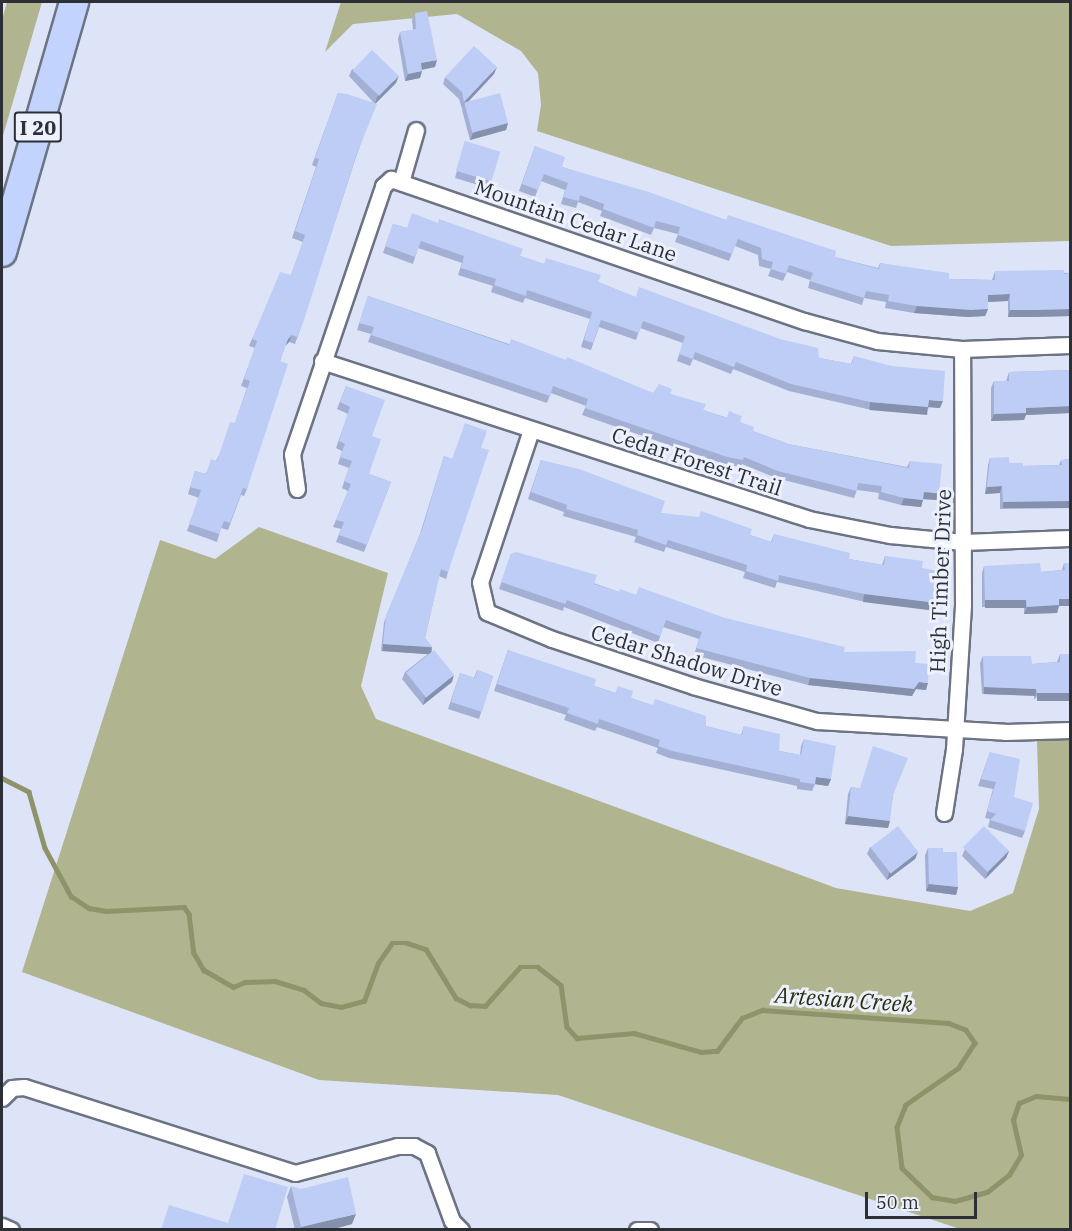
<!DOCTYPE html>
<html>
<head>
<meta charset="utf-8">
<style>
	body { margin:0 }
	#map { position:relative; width:1072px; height:1231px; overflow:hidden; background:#dde4f7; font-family:"IBM Plex Serif",serif }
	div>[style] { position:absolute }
	.green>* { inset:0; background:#b0b58f }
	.stream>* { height:4.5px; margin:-2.25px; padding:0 2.25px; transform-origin:2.25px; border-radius:2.25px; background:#8e936a }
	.roads { filter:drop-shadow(2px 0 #6c7383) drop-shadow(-2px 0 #6c7383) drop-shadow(0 2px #6c7383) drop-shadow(0 -2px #6c7383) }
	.minor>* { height:15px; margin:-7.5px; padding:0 7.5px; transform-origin:7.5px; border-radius:7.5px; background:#fff }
	.motorway>* { height:28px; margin:-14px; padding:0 14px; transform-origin:14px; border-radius:14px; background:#c2d3fd }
	.wall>* { inset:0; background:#a3b0d3 }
	.shaded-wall>* { inset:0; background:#8490ac; transform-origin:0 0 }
	.building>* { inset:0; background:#bdcdf5; transform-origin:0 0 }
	span { translate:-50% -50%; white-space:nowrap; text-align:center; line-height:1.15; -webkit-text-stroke:6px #edf1fd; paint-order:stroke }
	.shield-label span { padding:2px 4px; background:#edf1fd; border:2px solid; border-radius:4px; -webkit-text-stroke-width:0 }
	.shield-label { font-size:20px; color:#2c2f36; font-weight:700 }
	.street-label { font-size:21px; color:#2c2f36 }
	.water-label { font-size:22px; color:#2b2e0b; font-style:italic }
	.frame { position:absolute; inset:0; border:3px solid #2c2f36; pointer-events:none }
	.scale { position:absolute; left:865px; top:1192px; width:112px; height:27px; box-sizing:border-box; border:3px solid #2c2f36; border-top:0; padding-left:8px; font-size:18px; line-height:21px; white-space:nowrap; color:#2c2f36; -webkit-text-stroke:4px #edf1fd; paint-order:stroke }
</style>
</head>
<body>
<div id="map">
	<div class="green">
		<div style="clip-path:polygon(7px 2px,42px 2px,2px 139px,2px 20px)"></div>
		<div style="clip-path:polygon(341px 2px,1070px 2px,1070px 241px,891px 246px,537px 131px,541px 105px,538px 73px,521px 51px,457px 14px,353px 24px,325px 52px)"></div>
		<div style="clip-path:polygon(259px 527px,388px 573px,361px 686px,376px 719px,836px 888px,970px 911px,1013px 893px,1039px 809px,1037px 740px,1070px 740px,1070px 1229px,960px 1229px,558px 1095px,319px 1080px,22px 972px,160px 540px,215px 559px)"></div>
	</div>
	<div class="stream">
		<div style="left:2px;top:778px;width:30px;rotate:27deg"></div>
		<div style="left:29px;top:792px;width:58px;rotate:74.1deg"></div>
		<div style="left:45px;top:848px;width:55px;rotate:61.6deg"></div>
		<div style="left:71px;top:896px;width:22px;rotate:34deg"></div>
		<div style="left:89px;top:908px;width:17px;rotate:10deg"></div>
		<div style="left:106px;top:911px;width:78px;rotate:-2.9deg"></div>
		<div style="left:184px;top:907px;width:9px;rotate:54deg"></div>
		<div style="left:189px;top:914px;width:39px;rotate:83deg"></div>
		<div style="left:194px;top:953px;width:20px;rotate:60deg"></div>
		<div style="left:204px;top:970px;width:34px;rotate:30deg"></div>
		<div style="left:233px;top:987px;width:13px;rotate:-23deg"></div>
		<div style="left:245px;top:982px;width:30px;rotate:-2deg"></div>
		<div style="left:275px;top:981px;width:30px;rotate:17deg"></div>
		<div style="left:304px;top:990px;width:21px;rotate:37deg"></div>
		<div style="left:321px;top:1003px;width:20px;rotate:11deg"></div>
		<div style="left:341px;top:1007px;width:24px;rotate:-15deg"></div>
		<div style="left:364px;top:1001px;width:40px;rotate:-69.8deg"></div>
		<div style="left:378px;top:963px;width:24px;rotate:-55deg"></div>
		<div style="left:392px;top:943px;width:15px"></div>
		<div style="left:407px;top:943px;width:20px;rotate:18deg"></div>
		<div style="left:426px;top:949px;width:57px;rotate:58.5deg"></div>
		<div style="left:456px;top:998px;width:16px;rotate:27deg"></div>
		<div style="left:470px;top:1005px;width:15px;rotate:4deg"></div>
		<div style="left:485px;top:1006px;width:52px;rotate:-48.1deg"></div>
		<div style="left:520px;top:967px;width:18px"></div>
		<div style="left:538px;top:967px;width:29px;rotate:38deg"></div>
		<div style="left:561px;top:985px;width:42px;rotate:81.9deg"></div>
		<div style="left:567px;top:1027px;width:15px;rotate:48deg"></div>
		<div style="left:577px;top:1038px;width:57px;rotate:-5deg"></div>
		<div style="left:634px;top:1033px;width:70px;rotate:15.8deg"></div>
		<div style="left:701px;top:1052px;width:16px;rotate:-4deg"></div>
		<div style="left:717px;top:1051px;width:41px;rotate:-52.9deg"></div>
		<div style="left:742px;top:1018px;width:22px;rotate:-22deg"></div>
		<div style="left:762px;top:1010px;width:187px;rotate:4deg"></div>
		<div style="left:949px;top:1023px;width:18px;rotate:22deg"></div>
		<div style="left:966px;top:1030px;width:16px;rotate:55deg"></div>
		<div style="left:975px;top:1043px;width:30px;rotate:123deg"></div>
		<div style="left:959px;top:1068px;width:65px;rotate:145.1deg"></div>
		<div style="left:906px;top:1105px;width:24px;rotate:112deg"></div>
		<div style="left:897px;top:1127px;width:41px;rotate:83deg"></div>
		<div style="left:902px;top:1168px;width:42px;rotate:44deg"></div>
		<div style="left:932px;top:1197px;width:23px;rotate:10deg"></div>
		<div style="left:955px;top:1201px;width:33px;rotate:-16deg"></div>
		<div style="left:987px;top:1192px;width:28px;rotate:-38deg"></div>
		<div style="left:1009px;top:1175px;width:23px;rotate:-59deg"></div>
		<div style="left:1021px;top:1155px;width:36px;rotate:-103deg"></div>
		<div style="left:1013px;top:1120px;width:18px;rotate:-71deg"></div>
		<div style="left:1019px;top:1103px;width:18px;rotate:-22deg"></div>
		<div style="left:1036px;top:1096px;width:34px;rotate:5deg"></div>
	</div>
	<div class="roads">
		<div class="minor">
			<div style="left:401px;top:182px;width:54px;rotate:-73.9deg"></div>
			<div style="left:322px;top:361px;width:512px;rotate:17.97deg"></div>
			<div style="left:809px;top:519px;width:83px;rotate:11.2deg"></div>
			<div style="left:890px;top:535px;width:73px;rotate:5.5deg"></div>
			<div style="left:963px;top:542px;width:107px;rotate:-2.1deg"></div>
			<div style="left:531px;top:430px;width:160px;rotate:108.5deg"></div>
			<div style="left:480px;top:582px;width:31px;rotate:77deg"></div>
			<div style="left:487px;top:612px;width:70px;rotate:22.6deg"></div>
			<div style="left:552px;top:639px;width:149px;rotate:18.4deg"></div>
			<div style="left:693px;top:686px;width:129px;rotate:15.8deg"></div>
			<div style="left:817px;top:721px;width:188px;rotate:3.3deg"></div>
			<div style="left:1005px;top:732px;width:65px;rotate:-1.8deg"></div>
			<div style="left:297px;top:489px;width:35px;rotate:-98deg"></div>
			<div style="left:292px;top:454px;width:283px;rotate:-71.2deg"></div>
			<div style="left:383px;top:186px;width:11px;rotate:-41deg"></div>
			<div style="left:391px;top:179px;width:437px;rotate:19deg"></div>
			<div style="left:804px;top:321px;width:76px;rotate:15.3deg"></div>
			<div style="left:877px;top:341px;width:85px;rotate:5.4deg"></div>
			<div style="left:962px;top:349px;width:108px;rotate:-2.1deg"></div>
			<div style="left:944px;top:813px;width:65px;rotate:-81.1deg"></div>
			<div style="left:954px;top:749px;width:145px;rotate:-86.4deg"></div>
			<div style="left:963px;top:604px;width:255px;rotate:-90.2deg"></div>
			<div style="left:2px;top:1098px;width:14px;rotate:-45deg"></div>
			<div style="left:12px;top:1088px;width:12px;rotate:-5deg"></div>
			<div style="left:24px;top:1087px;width:284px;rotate:17.6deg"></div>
			<div style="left:295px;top:1173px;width:106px;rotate:-14.8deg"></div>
			<div style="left:397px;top:1146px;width:17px"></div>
			<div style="left:414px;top:1146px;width:15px;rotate:28deg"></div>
			<div style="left:427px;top:1153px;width:72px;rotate:69.8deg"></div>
			<div style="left:452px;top:1221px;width:13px;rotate:45deg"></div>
			<div style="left:2px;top:1226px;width:10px;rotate:24deg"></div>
			<div style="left:637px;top:1230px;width:13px"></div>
		</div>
		<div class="motorway">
			<div style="left:2px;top:252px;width:260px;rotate:-73.9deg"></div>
		</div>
	</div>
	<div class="wall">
		<div style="clip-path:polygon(415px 13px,435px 67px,422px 70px,420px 78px,405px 81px,398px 39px,400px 32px,413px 30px,412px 20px)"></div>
		<div style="clip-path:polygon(352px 69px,396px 83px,375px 104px,356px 157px,300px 330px,295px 344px,289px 342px,285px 346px,280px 361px,247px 489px,244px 496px,241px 495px,228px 530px,221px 528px,217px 542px,187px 531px,199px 498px,188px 494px,195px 471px,205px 474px,216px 461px,235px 423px,247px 388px,241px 386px,255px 348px,249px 346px,252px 339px,291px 275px,303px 242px,292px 238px,316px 167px,312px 165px,338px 93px,374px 103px,349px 76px)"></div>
		<div style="clip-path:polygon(494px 74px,468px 102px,508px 123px,506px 130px,470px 140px,462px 110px,463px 107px,462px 109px,459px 99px,443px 84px,445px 77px)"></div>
		<div style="clip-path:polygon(465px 141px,490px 181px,488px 188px,455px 178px)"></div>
		<div style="clip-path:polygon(535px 146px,562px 167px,726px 220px,835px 257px,878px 268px,880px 263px,949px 279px,992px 280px,995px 271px,1071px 273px,1071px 316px,1033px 317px,1008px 317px,1008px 301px,988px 302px,988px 309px,985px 316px,968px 317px,914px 313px,885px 308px,886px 302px,864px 298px,862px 305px,808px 288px,810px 280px,787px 272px,783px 281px,768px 276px,771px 269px,759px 266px,758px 255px,735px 246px,729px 261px,675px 242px,678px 234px,654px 228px,651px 235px,600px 216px,602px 211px,578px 202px,576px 208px,561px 204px,565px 190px,541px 181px,535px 197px,519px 191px)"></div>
		<div style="clip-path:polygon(393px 224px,407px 228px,520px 256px,598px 282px,635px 297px,819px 358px,851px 364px,854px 356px,940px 408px,929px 407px,926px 414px,867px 409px,789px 391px,733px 369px,731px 374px,693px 359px,690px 366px,677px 361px,683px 343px,640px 328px,636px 340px,599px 327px,591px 350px,581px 347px,590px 319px,525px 298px,523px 303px,491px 292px,493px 286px,458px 275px,462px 263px,418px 248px,413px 264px,383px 253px)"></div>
		<div style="clip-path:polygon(368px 296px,653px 393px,670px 394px,703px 410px,740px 422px,753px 431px,788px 444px,907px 467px,910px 461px,937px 500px,923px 499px,921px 507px,901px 505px,878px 499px,879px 493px,857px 490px,854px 498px,776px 478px,742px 464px,741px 467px,724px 464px,582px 415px,586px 406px,551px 393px,547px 403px,368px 342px,371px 334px,357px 330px)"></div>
		<div style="clip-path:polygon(1071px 370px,1071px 413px,1026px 415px,1024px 420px,991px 421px,991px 388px,994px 381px,1006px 381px,1009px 372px)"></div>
		<div style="clip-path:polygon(346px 386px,372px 436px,369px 474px,391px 482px,364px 552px,336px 542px,341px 529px,333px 527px,348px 491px,342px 488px,349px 468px,338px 464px,342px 451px,336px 448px,348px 414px,337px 409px)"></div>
		<div style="clip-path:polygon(481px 448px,448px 572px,446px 579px,439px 576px,425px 638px,432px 647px,430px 652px,452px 682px,423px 705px,402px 679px,405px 672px,428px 654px,381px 651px,384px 622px,420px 534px,444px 456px,452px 459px)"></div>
		<div style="clip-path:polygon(990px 458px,1023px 466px,1059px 465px,1061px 460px,1071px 459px,1071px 508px,1000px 509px,1000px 493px,985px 494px,988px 465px)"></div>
		<div style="clip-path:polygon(541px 460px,661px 513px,750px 535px,771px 542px,774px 534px,849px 559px,882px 565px,885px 556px,922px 568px,934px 610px,861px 601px,777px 582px,775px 588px,743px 578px,745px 572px,666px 547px,664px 552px,634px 542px,636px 537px,563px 516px,564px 512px,528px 499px)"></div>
		<div style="clip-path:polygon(511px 554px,619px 592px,636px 595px,844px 652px,915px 663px,926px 690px,916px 689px,912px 696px,808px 685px,694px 655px,699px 639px,663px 627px,658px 643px,564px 607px,563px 611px,499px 589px)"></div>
		<div style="clip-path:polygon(1064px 563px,1071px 563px,1057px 613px,1024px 614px,1024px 607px,982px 607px,982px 573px,984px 566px,1041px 572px,1062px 570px)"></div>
		<div style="clip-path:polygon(508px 650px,594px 686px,631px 698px,706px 726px,741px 735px,744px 726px,779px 751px,800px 755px,801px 746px,804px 739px,831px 779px,828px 786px,815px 784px,812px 791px,797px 789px,797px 786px,669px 758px,656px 753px,658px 748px,597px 727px,595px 731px,564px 720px,566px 715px,494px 691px)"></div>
		<div style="clip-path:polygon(1060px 654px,1071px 654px,1034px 700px,1034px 696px,982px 694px,980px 663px,983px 656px,1032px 664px,1057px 662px)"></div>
		<div style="clip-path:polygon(477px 670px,493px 676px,479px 719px,448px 709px,460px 673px,474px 678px)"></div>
		<div style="clip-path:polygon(990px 752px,1014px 797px,1025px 831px,1022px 838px,988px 827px,990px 819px,985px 818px,993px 789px,978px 786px)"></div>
		<div style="clip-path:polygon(851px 787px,893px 796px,888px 828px,845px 824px,848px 794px)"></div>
		<div style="clip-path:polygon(870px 847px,918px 852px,915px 859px,887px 880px,867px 854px)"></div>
		<div style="clip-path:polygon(928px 848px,958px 887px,956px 895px,926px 891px,925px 855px)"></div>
		<div style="clip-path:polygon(965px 849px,1009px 851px,1006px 858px,985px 879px,962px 856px)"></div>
		<div style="clip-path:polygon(291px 1186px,352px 1224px,330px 1230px,295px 1230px,287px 1197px)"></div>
	</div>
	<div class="shaded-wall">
		<div style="clip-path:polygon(437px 60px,435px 67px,419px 70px,421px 63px)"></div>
		<div style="clip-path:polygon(497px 67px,494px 74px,465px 105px,464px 103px,462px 109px,464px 102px)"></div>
		<div style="clip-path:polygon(422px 71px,420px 78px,405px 81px,408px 74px)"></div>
		<div style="clip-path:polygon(399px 76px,396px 83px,375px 104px,377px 97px)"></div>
		<div style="clip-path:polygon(508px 123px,506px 130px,470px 140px,473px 133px)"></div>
		<div style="clip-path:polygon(1010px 294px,1008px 301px,985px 302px,988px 295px)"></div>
		<div style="clip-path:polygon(917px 306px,988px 309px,985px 316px,968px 317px,914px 313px)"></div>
		<div style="clip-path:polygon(1071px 309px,1071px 316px,1033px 317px,1008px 317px,1010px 310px)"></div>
		<div style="clip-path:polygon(292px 335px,289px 342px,285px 346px,288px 339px)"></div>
		<div style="clip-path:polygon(929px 400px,943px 401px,940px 408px,927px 407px)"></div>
		<div style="left:870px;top:402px;width:58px;height:8px;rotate:5deg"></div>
		<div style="clip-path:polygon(1071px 406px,1071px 413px,1026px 415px,1024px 420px,991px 421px,994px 414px,1026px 408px)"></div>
		<div style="clip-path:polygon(1002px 486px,1000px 493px,985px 494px,987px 487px)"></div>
		<div style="clip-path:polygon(924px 492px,939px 493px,937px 500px,921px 499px)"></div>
		<div style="clip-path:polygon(904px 498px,923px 500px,921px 507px,901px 505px)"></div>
		<div style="left:1071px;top:501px;width:7px;height:68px;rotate:90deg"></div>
		<div style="left:864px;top:594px;width:74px;height:8px;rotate:7deg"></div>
		<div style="clip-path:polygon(1059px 599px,1071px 599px,1071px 606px,1059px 606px,1057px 613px,1024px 614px,1027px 607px)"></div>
		<div style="left:985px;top:600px;width:41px;height:8px"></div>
		<div style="left:383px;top:644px;width:49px;height:7px;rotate:4deg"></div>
		<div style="clip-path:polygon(454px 675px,452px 682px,423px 705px,425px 698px)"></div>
		<div style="clip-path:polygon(810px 678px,919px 682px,928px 683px,926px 690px,916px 689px,912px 696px,808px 685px)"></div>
		<div style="left:984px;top:687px;width:52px;height:7px;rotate:2deg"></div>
		<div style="left:1037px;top:693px;width:34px;height:8px"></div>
		<div style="clip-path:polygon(816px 777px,831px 779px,828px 786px,814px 784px)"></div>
		<div style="clip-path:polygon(848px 816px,890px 821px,888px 828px,845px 824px)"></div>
		<div style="clip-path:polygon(1009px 851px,1006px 858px,985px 879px,988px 872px)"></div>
		<div style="clip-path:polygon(918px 852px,915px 859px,887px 880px,889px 873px)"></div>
		<div style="clip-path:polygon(929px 884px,958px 887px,956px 895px,926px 891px)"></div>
		<div style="clip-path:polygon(356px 1214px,352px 1224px,330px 1230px,300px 1230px,301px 1227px)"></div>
	</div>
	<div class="building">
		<div style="clip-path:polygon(427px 11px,437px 60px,421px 63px,422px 71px,408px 74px,400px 32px,416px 29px,415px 13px)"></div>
		<div style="clip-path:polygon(474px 46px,497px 67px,464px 102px,462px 92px,445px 77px)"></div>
		<div style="left:372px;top:50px;width:37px;height:28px;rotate:44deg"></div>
		<div style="clip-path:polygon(338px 93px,347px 94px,377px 104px,357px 153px,303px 323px,297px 337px,292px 335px,288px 339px,280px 361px,288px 364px,247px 489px,243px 488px,230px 523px,224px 521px,219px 534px,189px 524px,201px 490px,190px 487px,195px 471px,206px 474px,211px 459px,217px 461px,230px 422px,235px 423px,250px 381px,244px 379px,257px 341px,252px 339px,280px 272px,291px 275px,305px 235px,295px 231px,319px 159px,315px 158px)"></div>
		<div style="left:500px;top:93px;width:31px;height:37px;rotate:75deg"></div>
		<div style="left:465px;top:141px;width:37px;height:31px;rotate:17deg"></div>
		<div style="clip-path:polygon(535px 146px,565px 157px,562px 167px,649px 192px,726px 220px,728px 215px,836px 251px,835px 257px,879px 269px,880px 263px,949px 273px,949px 279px,995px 280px,995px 271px,1064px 270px,1064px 274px,1071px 273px,1071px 309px,1035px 310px,1010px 310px,1010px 294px,988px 295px,988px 309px,971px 310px,917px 306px,888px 301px,889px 295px,866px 291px,864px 298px,810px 281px,813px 273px,789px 265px,786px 274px,771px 269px,773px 262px,762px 259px,761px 248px,738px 239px,732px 254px,678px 235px,680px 227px,656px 221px,654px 228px,603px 209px,604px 204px,580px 195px,579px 201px,563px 197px,568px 183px,544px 174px,538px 190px,522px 184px)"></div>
		<div style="clip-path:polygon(412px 213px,438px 223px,439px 219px,523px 249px,520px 256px,544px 264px,546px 258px,601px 275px,598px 282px,636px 297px,639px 287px,780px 339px,818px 348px,819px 358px,852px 364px,854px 356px,892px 366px,945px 371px,943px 401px,929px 400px,928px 407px,870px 402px,791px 384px,736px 362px,734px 367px,695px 352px,693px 359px,679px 354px,685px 336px,643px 321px,639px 333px,601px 320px,593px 343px,584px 340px,592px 312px,527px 290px,526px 296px,494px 285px,496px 279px,461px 268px,464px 256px,421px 241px,415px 257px,385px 246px,393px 224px,407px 228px)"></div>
		<div style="clip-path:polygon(368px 296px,509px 345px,511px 339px,566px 360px,567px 357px,653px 393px,659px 384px,672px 389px,670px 394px,706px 404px,703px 410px,727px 418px,729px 411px,742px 416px,740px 422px,754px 427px,753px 431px,788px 444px,909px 468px,910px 461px,942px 464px,939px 493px,924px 492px,923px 500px,904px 498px,881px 492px,882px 486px,858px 483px,857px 491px,778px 471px,744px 457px,743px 460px,727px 457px,585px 408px,588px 399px,553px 386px,550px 396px,371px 335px,374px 327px,359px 323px)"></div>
		<div style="clip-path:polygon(1071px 370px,1071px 406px,1026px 408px,1026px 413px,994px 414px,994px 381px,1009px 381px,1009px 372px)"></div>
		<div style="clip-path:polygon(346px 386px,385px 400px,372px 436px,381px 439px,369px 474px,391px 482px,367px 545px,339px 535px,344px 522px,336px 520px,351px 484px,344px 481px,352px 461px,340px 457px,345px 444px,339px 441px,350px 407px,340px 402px)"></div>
		<div style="clip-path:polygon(465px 423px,487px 431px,481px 448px,489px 450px,448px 572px,441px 569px,425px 638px,432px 647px,383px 644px,386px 615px,422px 530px,444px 456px,452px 459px)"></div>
		<div style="clip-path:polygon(1009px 457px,1009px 463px,1023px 463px,1023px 466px,1062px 465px,1061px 460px,1071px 459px,1071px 501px,1003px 502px,1002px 486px,987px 487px,990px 458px)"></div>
		<div style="clip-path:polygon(541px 460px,579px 469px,665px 501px,661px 513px,699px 517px,701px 511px,752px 529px,750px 535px,772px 542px,774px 534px,850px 553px,849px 559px,884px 565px,885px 556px,923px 561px,922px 568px,938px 571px,937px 603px,864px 594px,779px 575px,778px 581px,746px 571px,747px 565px,668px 540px,666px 545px,637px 535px,638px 530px,566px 509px,567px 505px,531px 492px)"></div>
		<div style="clip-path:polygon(516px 552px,597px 575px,594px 584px,619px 592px,620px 589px,636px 595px,639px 587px,725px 618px,845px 647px,844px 652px,916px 651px,915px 663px,929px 664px,928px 683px,919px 682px,914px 689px,810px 678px,696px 648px,702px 632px,680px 625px,666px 620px,660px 636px,567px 600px,565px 604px,501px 582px,511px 554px)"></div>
		<div style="clip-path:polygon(1040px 563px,1041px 572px,1065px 570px,1064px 563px,1071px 563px,1071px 599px,1059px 599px,1059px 605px,1027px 607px,1026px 600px,985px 600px,984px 566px)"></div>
		<div style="left:434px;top:650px;width:32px;height:36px;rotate:51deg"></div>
		<div style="clip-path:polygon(508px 650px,596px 679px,594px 686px,615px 693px,618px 686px,633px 691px,631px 698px,653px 705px,655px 699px,706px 716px,706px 726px,742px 735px,744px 726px,780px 734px,779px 751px,801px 755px,804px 739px,836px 746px,831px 779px,816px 777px,815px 784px,800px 782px,800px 779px,672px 751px,658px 746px,660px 740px,599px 719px,598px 724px,567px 713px,569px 708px,497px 684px)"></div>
		<div style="clip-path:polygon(1060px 654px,1071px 654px,1071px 693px,1037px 693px,1036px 689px,984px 687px,983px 656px,1031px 656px,1032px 664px,1060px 662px)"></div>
		<div style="clip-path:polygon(477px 670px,493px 676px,482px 712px,451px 702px,460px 673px,475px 678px)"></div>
		<div style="clip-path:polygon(873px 746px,908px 758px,893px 795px,890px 821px,848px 816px,851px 787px,860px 788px)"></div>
		<div style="clip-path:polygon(990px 752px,1020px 759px,1014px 797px,1033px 803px,1025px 831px,990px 820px,996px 814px,987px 811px,996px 782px,981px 779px)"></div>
		<div style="left:898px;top:826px;width:33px;height:35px;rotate:52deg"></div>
		<div style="left:984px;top:826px;width:35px;height:30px;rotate:45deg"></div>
		<div style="clip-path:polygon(928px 848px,943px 848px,943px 852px,957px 852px,958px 887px,929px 884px)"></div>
		<div style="clip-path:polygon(244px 1174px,288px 1187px,275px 1230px,161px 1230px,169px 1205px,228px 1223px)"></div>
		<div style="clip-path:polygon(348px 1177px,356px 1214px,301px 1227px,291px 1186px,301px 1189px)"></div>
	</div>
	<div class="shield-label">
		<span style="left:38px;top:127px">I 20</span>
	</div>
	<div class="street-label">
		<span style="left:576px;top:220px;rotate:19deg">Mountain Cedar Lane</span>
		<span style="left:697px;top:461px;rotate:18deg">Cedar Forest Trail</span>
		<span style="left:940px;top:581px;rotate:-88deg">High Timber Drive</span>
		<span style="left:687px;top:660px;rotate:17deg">Cedar Shadow Drive</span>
	</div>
	<div class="water-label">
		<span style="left:844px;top:999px;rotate:4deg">Artesian Creek</span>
	</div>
	<div class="frame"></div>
	<div class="scale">50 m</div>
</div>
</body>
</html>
